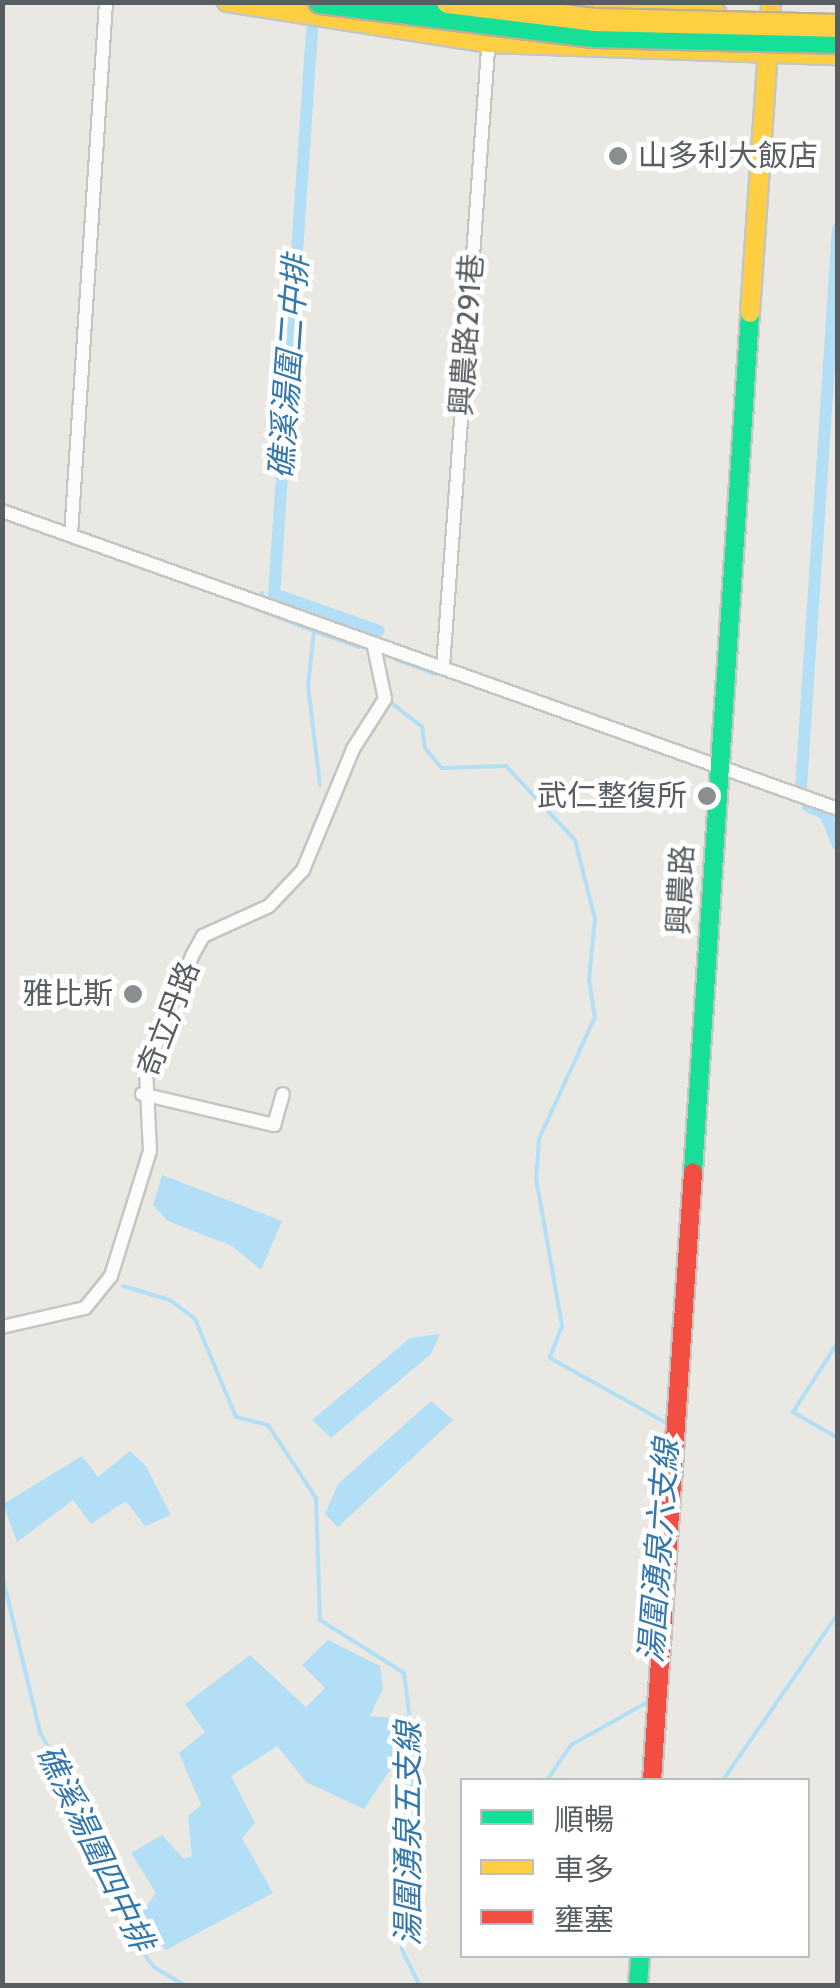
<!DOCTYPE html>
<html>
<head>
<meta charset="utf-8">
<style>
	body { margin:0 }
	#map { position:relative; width:840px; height:1988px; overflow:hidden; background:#e9e8e2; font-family:Cabin,"Noto Sans TC",sans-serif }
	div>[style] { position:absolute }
	.water>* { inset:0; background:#b3dff6 }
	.stream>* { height:4px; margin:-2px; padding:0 2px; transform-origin:2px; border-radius:2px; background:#b3dff6 }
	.canal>* { height:12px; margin:-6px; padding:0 6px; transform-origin:6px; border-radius:6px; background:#b3dff6 }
	.roads { filter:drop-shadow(2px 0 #c5c5c3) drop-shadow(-2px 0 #c5c5c3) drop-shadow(0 2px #c5c5c3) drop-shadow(0 -2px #c5c5c3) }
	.street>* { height:12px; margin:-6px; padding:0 6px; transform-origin:6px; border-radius:6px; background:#fcfcfb }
	.fast>* { height:18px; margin:-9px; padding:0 9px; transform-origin:9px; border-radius:9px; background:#16e098 }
	.slow>* { height:18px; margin:-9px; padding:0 9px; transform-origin:9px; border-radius:9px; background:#ffcf43 }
	.jam>* { height:18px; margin:-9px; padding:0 9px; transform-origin:9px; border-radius:9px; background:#f24e42 }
	.bridges { filter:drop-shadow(2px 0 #c0ae90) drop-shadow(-2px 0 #c0ae90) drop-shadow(0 2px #c0ae90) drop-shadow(0 -2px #c0ae90) }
	.fast-bridge>* { height:22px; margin:-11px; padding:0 11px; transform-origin:11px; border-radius:11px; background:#16e098 }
	.slow-bridge>* { height:22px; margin:-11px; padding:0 11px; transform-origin:11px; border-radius:11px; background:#ffcf43 }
	.dots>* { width:28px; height:28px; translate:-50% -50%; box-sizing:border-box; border:5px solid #fff; border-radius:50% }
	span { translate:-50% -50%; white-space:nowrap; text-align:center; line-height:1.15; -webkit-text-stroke:9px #fff; paint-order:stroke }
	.poi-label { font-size:30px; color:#585d61 }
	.left { translate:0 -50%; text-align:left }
	.right { translate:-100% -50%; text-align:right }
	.street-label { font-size:30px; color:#585d61 }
	.water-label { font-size:32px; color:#3377ad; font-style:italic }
	.frame { position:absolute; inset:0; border:5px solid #585d61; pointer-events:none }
	.legend { position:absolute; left:460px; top:1778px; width:350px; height:180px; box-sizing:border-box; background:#fff; border:2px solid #bcbec0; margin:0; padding:12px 18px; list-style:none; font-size:30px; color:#585d61 }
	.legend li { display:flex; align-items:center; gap:20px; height:50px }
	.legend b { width:50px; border:2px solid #bcbec0 }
</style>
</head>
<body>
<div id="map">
	<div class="water">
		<div style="clip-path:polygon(162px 1175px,282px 1221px,261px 1270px,232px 1246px,168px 1221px,153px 1205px)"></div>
		<div style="clip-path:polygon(440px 1334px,431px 1354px,331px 1438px,312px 1420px,410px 1338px)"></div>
		<div style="clip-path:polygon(431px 1401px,453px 1420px,338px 1527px,325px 1514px,338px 1484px)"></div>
		<div style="clip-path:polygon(130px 1451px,146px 1466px,171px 1515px,145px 1526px,126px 1501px,91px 1524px,73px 1500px,17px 1542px,3px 1504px,82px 1456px,98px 1477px)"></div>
		<div style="clip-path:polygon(328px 1640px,380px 1666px,383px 1688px,370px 1716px,392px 1718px,396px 1761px,364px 1809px,306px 1782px,277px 1746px,231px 1776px,255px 1823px,242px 1838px,273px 1893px,166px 1950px,141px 1914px,156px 1893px,131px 1853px,162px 1835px,184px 1859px,192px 1856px,188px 1816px,201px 1805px,179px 1753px,205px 1732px,185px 1704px,250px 1655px,306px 1707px,325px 1688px,302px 1665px)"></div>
	</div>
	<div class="stream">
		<div style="left:262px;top:593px;width:17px;rotate:111deg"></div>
		<div style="left:256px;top:609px;width:62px;rotate:20.8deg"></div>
		<div style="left:314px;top:631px;width:55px;rotate:96.2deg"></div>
		<div style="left:308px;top:686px;width:100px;rotate:83.1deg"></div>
		<div style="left:314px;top:631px;width:48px;rotate:19.6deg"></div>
		<div style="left:395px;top:659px;width:43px;rotate:20.6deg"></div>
		<div style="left:389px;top:701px;width:42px;rotate:38.2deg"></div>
		<div style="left:422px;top:727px;width:21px;rotate:82deg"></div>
		<div style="left:425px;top:748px;width:26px;rotate:50deg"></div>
		<div style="left:442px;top:768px;width:64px;rotate:-1.8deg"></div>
		<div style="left:506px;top:766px;width:101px;rotate:47deg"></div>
		<div style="left:575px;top:840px;width:81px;rotate:75.8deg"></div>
		<div style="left:595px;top:919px;width:61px;rotate:95.6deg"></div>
		<div style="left:589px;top:980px;width:37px;rotate:81deg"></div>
		<div style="left:595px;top:1017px;width:134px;rotate:114.7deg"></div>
		<div style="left:539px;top:1139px;width:39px;rotate:94deg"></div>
		<div style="left:536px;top:1178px;width:150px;rotate:80deg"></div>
		<div style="left:562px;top:1326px;width:34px;rotate:111deg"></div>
		<div style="left:550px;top:1358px;width:135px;rotate:29.2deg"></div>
		<div style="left:825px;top:814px;width:14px;rotate:17deg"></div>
		<div style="left:123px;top:1286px;width:49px;rotate:16.6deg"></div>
		<div style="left:170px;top:1300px;width:31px;rotate:37deg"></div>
		<div style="left:195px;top:1319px;width:106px;rotate:67.3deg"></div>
		<div style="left:236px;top:1417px;width:33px;rotate:14deg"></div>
		<div style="left:268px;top:1425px;width:87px;rotate:56.7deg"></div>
		<div style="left:316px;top:1498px;width:122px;rotate:88.1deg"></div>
		<div style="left:320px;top:1620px;width:99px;rotate:32.2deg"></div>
		<div style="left:404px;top:1673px;width:80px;rotate:82.8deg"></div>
		<div style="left:414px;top:1752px;width:198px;rotate:93.5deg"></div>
		<div style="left:402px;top:1950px;width:40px;rotate:63.4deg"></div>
		<div style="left:838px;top:1342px;width:83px;rotate:122.7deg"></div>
		<div style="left:793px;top:1412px;width:52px;rotate:30deg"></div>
		<div style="left:2px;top:1575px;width:162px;rotate:76.4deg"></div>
		<div style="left:40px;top:1732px;width:140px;rotate:61.8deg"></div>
		<div style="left:106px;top:1855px;width:95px;rotate:71deg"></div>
		<div style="left:137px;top:1945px;width:28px;rotate:52deg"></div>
		<div style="left:154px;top:1967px;width:37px;rotate:31deg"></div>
		<div style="left:547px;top:1780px;width:42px;rotate:-55.6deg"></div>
		<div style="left:571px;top:1745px;width:88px;rotate:-29.2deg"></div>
		<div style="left:648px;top:1702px;width:9px;rotate:-84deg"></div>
		<div style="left:723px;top:1780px;width:202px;rotate:-55.3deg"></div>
	</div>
	<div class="canal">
		<div style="left:312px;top:30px;width:565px;rotate:93.85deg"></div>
		<div style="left:274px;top:594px;width:111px;rotate:19.4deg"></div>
		<div style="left:801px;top:787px;width:559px;rotate:-86.21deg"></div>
		<div style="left:808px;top:806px;width:19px;rotate:25deg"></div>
		<div style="left:825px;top:814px;width:33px;rotate:67deg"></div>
	</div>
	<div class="roads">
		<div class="street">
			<div style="left:2px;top:511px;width:888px;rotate:19.62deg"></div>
			<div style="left:71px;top:535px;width:534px;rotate:-86.24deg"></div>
			<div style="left:443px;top:667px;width:633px;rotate:-85.83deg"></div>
			<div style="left:142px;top:1094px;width:136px;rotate:13.2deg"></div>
			<div style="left:274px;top:1125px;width:32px;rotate:-74deg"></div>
			<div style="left:2px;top:1327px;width:85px;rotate:-12.9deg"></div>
			<div style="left:85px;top:1308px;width:41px;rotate:-50.9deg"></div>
			<div style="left:111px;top:1276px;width:131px;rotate:-72.7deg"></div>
			<div style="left:150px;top:1151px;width:82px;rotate:-92.8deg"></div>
			<div style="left:146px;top:1069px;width:122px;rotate:-67.8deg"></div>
			<div style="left:192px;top:956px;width:23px;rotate:-61deg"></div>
			<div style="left:203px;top:936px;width:72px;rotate:-24.4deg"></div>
			<div style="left:269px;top:906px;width:50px;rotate:-46.6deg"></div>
			<div style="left:303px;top:870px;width:131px;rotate:-67.5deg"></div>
			<div style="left:353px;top:749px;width:59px;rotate:-57.4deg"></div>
			<div style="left:385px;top:699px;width:53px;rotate:-101.9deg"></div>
		</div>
		<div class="fast">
			<div style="left:693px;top:1172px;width:861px;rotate:-86.2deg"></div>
			<div style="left:638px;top:1986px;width:30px;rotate:-86deg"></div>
		</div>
		<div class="slow">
			<div style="left:227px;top:2px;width:265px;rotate:8.9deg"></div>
			<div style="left:489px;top:43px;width:349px;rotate:2deg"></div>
			<div style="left:554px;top:2px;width:163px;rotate:3.9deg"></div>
			<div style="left:750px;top:313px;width:312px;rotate:-86.1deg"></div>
		</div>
		<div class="jam">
			<div style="left:652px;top:1780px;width:609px;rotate:-86.14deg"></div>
		</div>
	</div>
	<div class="bridges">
		<div class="fast-bridge">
			<div style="left:320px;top:2px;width:275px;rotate:7.1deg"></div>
			<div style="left:593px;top:36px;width:245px;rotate:1.4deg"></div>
		</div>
		<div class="slow-bridge">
			<div style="left:448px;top:2px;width:147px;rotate:7deg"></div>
			<div style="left:594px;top:20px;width:244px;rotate:1.4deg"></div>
		</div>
	</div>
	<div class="dots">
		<div style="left:618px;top:156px;background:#8b8e8e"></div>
		<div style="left:707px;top:796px;background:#8b8e8e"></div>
		<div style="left:133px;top:994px;background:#8b8e8e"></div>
	</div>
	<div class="poi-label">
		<span class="left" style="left:638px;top:156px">山多利大飯店</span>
		<span class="right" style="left:687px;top:796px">武仁整復所</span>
		<span class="right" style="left:113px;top:994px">雅比斯</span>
	</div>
	<div class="street-label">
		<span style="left:467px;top:335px;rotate:-86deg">興農路291巷</span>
		<span style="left:681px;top:890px;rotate:-87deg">興農路</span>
		<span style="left:169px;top:1019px;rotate:-69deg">奇立丹路</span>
	</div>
	<div class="water-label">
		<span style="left:289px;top:367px;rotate:-86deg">礁溪湯圍二中排</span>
		<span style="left:659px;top:1551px;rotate:-86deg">湯圍湧泉六支線</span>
		<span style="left:408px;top:1834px;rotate:-90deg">湯圍湧泉五支線</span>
		<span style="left:95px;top:1848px;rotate:64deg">礁溪湯圍四中排</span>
	</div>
	<div class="frame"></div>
	<ul class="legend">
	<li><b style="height:12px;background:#16e098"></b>順暢</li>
	<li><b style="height:12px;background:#ffcf43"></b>車多</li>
	<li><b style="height:12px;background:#f24e42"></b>壅塞</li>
	</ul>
</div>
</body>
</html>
